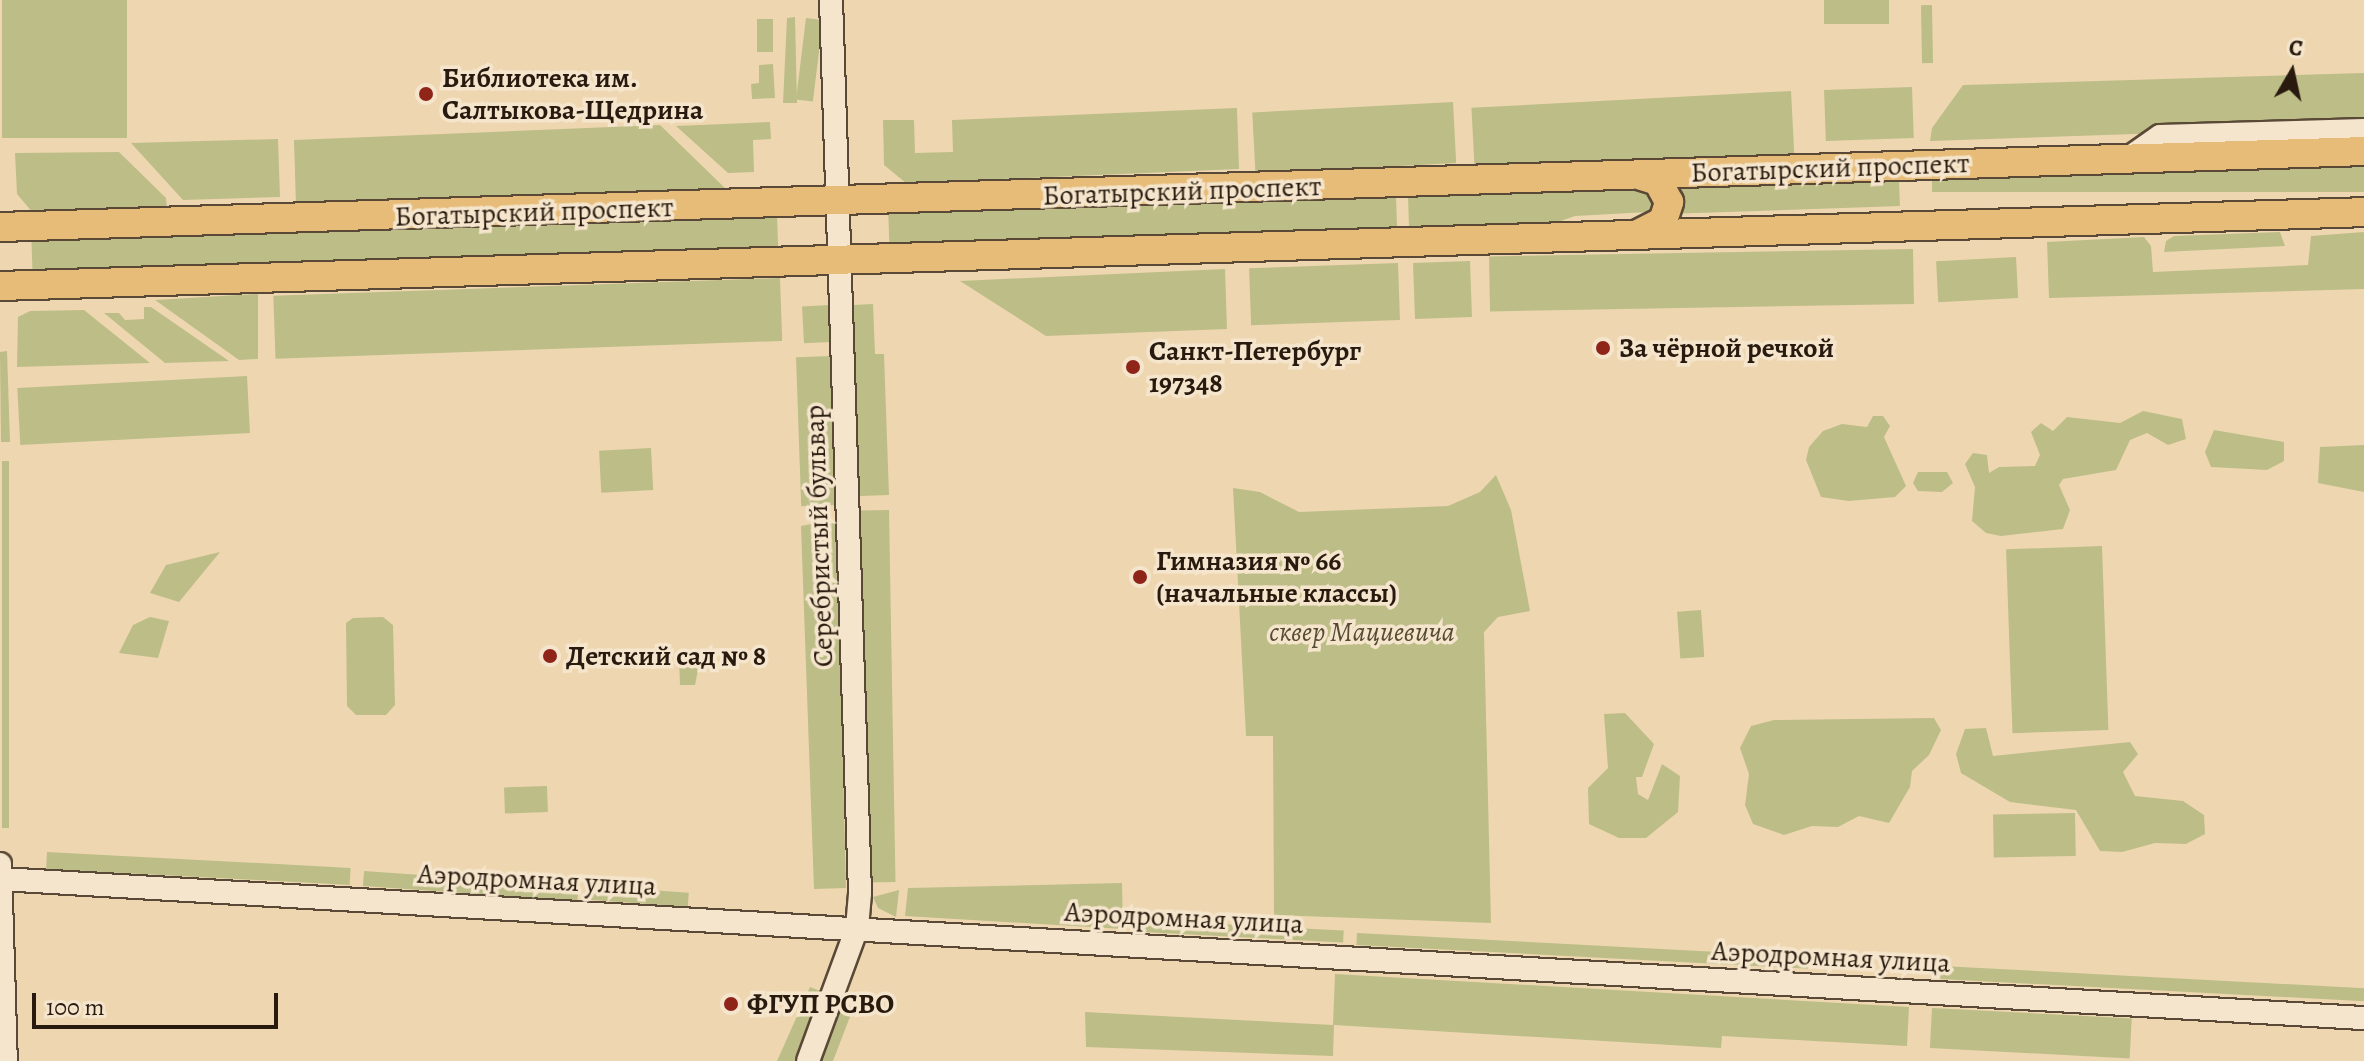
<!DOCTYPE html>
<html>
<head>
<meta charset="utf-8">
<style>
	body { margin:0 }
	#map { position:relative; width:2364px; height:1061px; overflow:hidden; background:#eed7b0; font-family:Alegreya,serif }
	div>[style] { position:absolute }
	.green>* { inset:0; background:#bdbd88; transform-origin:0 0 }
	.roads { filter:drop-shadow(2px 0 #5a4936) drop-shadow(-2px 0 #5a4936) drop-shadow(0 2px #5a4936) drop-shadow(0 -2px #5a4936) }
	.minor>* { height:22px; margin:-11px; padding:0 11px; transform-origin:11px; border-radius:11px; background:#f4e5cc }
	.major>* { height:28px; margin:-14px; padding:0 14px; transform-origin:14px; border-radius:14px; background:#e7bc78 }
	.dots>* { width:22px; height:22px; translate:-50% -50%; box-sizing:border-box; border:4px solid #f4e5cc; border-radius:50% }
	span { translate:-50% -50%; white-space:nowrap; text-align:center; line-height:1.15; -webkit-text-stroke:7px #f4e5cc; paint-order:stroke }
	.poi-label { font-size:28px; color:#281a0e; font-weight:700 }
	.left { translate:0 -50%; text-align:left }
	.street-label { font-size:28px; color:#281a0e }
	.park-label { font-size:28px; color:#554b33; font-style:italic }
	.north { position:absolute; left:2252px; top:32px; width:80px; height:80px; -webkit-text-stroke:6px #f4e5cc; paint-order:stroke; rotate:9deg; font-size:22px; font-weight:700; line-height:32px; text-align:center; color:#281a0e }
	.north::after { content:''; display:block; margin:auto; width:28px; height:36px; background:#281a0e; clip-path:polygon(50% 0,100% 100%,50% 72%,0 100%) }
	.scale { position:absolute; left:32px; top:993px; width:246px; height:36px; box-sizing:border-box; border:4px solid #281a0e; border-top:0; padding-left:10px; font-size:24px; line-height:28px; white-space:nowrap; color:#281a0e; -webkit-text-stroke:6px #f4e5cc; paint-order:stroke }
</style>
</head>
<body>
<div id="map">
	<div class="green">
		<div style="left:2px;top:0;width:125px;height:138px"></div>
		<div style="left:1824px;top:0;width:65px;height:24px"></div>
		<div style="left:1932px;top:5px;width:58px;height:11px;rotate:89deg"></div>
		<div style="clip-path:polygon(795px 17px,797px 103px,783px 103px,787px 18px)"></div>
		<div style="left:806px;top:18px;width:17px;height:82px;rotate:7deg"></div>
		<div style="left:757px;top:19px;width:16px;height:33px"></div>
		<div style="clip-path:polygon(773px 64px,775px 98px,752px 99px,751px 84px,759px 83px,759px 65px)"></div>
		<div style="clip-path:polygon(2364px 73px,2364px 126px,1930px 141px,1932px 128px,1963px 85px)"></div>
		<div style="left:1912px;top:87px;width:51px;height:88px;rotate:88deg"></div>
		<div style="left:1791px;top:91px;width:63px;height:320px;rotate:87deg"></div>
		<div style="left:1453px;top:102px;width:61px;height:201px;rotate:87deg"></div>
		<div style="clip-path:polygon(1237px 108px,1239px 169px,906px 183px,884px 165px,883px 120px,914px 120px,915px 153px,953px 152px,952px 120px)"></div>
		<div style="clip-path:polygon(770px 122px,771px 139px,753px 140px,754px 172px,728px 173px,676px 126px)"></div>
		<div style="clip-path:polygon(660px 125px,725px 188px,296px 206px,294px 140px)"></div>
		<div style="clip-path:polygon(278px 139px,280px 197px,183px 200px,131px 143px)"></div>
		<div style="clip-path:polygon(119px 152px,166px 198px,167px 208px,33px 213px,17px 194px,15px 153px)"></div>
		<div style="left:2364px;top:165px;width:27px;height:432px;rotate:90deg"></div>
		<div style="left:1899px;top:179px;width:27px;height:226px;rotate:88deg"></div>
		<div style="clip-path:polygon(1649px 187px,1655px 190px,1655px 210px,1649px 212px,1575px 216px,1549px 225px,1409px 229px,1408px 195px)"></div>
		<div style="left:1396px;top:196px;width:33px;height:508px;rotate:88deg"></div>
		<div style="left:777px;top:215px;width:34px;height:746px;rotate:88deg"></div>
		<div style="clip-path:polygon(2280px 232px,2285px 246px,2164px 252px,2166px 241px,2174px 236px)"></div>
		<div style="clip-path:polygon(2364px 232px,2364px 289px,2049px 298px,2047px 242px,2144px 237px,2151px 246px,2153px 272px,2308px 265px,2311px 236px)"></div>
		<div style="left:1913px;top:249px;width:55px;height:424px;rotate:89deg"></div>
		<div style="left:2016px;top:257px;width:41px;height:80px;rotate:87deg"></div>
		<div style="left:1470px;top:261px;width:56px;height:57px;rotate:88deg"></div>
		<div style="left:1398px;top:263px;width:57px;height:149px;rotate:88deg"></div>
		<div style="clip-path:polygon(1225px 269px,1227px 329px,1046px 336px,960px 281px)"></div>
		<div style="left:780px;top:278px;width:63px;height:507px;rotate:88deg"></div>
		<div style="clip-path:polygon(258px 294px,258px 359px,239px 360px,155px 300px)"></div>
		<div style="clip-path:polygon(873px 304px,875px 354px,884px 354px,889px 495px,860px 496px,853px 305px)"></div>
		<div style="left:829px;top:305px;width:37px;height:27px;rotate:87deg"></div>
		<div style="clip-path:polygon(144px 307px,151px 307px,229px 361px,165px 363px,104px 313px,119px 313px,125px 320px,144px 319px)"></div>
		<div style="clip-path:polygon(84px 310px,150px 363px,17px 367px,18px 317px,30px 311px)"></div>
		<div style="clip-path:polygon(7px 351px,10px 442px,1px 442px,0 352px)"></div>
		<div style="left:831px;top:356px;width:149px;height:35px;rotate:88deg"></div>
		<div style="left:247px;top:376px;width:57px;height:230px;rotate:87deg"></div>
		<div style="clip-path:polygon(2143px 411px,2182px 419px,2186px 439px,2168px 445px,2147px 433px,2130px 440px,2116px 470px,2063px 479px,2059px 485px,2070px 510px,2063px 529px,2001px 536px,1986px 533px,1972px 521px,1975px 487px,1965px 464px,1973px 453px,1987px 455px,1989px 473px,1999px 467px,2035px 466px,2040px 455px,2031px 432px,2041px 423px,2053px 431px,2067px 417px,2120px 423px)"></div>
		<div style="clip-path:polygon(1873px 416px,1883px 416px,1890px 426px,1884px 437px,1906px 486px,1895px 497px,1849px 501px,1821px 497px,1806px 460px,1809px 447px,1823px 431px,1842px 424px,1867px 427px)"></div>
		<div style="clip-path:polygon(2214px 430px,2284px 442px,2284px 461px,2267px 470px,2211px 467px,2205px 452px)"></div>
		<div style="clip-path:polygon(2364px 445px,2364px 492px,2318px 483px,2320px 447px)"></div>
		<div style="left:651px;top:448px;width:42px;height:52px;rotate:87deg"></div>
		<div style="left:2px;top:461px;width:7px;height:367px"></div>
		<div style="clip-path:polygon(1918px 472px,1947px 472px,1953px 483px,1942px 492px,1918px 491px,1913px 483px)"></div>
		<div style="clip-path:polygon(1496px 475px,1511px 510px,1530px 611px,1498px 617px,1484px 632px,1491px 923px,1274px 915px,1273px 736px,1246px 736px,1233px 488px,1260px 492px,1299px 512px,1448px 506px,1480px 492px)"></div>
		<div style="left:889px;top:510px;width:372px;height:29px;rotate:89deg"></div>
		<div style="clip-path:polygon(832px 520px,837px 524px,846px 888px,814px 889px,801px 526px)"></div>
		<div style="left:2102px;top:546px;width:184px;height:96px;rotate:88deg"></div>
		<div style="clip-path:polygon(220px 552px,179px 602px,150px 593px,166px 565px)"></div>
		<div style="left:1701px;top:610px;width:47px;height:24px;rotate:86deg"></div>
		<div style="clip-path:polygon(150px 617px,169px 621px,158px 658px,119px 653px,133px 625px)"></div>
		<div style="clip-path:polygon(383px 617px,393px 625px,395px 705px,386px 715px,356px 715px,347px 706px,346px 623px,353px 618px)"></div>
		<div style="clip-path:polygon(679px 659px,700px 660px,695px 685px,680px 685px)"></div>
		<div style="clip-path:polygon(1625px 713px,1654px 744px,1642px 777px,1636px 777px,1638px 794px,1648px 800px,1662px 764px,1680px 776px,1678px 812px,1646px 838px,1619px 838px,1589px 824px,1588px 788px,1608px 768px,1604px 714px)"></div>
		<div style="clip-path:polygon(1934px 718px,1941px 730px,1929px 755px,1912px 771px,1910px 787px,1889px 823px,1859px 816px,1838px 827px,1812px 826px,1784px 835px,1753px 824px,1745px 805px,1749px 774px,1740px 748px,1751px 726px,1774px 720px)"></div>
		<div style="clip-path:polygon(1986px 728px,1993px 756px,2130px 742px,2138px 754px,2123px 772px,2135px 796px,2183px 801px,2204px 815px,2205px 834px,2186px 844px,2155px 843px,2122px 852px,2100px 851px,2076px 810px,2010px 802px,1961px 773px,1956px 754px,1965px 729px)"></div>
		<div style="left:547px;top:786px;width:26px;height:43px;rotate:88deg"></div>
		<div style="left:2075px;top:813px;width:43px;height:82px;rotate:89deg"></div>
		<div style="left:47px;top:852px;width:304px;height:17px;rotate:3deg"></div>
		<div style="left:364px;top:871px;width:215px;height:15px;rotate:4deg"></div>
		<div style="clip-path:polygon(1122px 883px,1123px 929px,905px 916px,908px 888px)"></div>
		<div style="left:592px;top:886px;width:97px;height:14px;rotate:4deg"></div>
		<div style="clip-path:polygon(899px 890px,896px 917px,878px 908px,873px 897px)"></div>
		<div style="left:1142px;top:920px;width:202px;height:12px;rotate:3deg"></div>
		<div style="left:1357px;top:933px;width:452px;height:12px;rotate:3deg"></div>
		<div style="left:1941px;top:966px;width:424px;height:13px;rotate:3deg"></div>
		<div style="clip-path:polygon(1335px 974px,1909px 1007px,1907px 1046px,1722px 1036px,1721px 1048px,1334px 1025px,1333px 1056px,1086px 1047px,1085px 1012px,1333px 1025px)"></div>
		<div style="clip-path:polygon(810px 987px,823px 992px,795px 1061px,777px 1061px)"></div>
		<div style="clip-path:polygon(844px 1000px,853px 1009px,833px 1061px,820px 1061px)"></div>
		<div style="left:1932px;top:1008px;width:200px;height:40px;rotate:3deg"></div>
	</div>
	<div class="roads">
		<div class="minor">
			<div style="left:2127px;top:159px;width:40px;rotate:-34.9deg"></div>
			<div style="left:2160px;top:136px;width:204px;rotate:-1.7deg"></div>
			<div style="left:0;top:864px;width:197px;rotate:88.3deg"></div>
			<div style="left:1px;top:879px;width:2367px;rotate:3.37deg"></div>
			<div style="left:808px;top:1061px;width:142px;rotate:-69.8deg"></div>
			<div style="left:857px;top:928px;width:35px;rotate:-85deg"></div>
			<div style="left:860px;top:893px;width:893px;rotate:-91.86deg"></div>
		</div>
		<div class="major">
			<div style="left:0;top:227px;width:2365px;rotate:-1.84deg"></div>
			<div style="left:1638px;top:234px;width:28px;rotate:-27deg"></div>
			<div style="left:1663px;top:221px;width:20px;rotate:-72deg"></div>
			<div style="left:1669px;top:202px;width:24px;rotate:-118deg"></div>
			<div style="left:1658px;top:181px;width:21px;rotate:-163deg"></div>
			<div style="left:0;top:286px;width:2365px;rotate:-1.79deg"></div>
		</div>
	</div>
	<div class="dots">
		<div style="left:426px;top:94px;background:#8f2418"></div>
		<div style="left:1603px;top:348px;background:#8f2418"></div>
		<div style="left:1133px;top:367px;background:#8f2418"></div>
		<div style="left:1140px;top:577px;background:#8f2418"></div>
		<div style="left:550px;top:656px;background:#8f2418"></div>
		<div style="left:731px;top:1004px;background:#8f2418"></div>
	</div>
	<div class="poi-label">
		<span class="left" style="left:442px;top:94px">Библиотека им.<br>Салтыкова-Щедрина</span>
		<span class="left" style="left:1619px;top:348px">За чёрной речкой</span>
		<span class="left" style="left:1149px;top:367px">Санкт-Петербург<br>197348</span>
		<span class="left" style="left:1156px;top:577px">Гимназия № 66<br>(начальные классы)</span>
		<span class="left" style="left:566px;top:656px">Детский сад № 8</span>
		<span class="left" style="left:747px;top:1004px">ФГУП РСВО</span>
	</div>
	<div class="street-label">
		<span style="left:1830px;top:168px;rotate:-2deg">Богатырский проспект</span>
		<span style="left:1182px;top:191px;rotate:-2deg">Богатырский проспект</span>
		<span style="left:534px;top:212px;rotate:-2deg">Богатырский проспект</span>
		<span style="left:819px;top:536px;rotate:-92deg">Серебристый бульвар</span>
		<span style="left:537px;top:880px;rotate:3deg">Аэродромная улица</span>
		<span style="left:1184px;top:918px;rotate:3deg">Аэродромная улица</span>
		<span style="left:1831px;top:957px;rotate:3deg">Аэродромная улица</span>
	</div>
	<div class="park-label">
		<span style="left:1362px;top:632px">сквер Мациевича</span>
	</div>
	<div class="north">С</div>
	<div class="scale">100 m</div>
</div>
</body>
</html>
